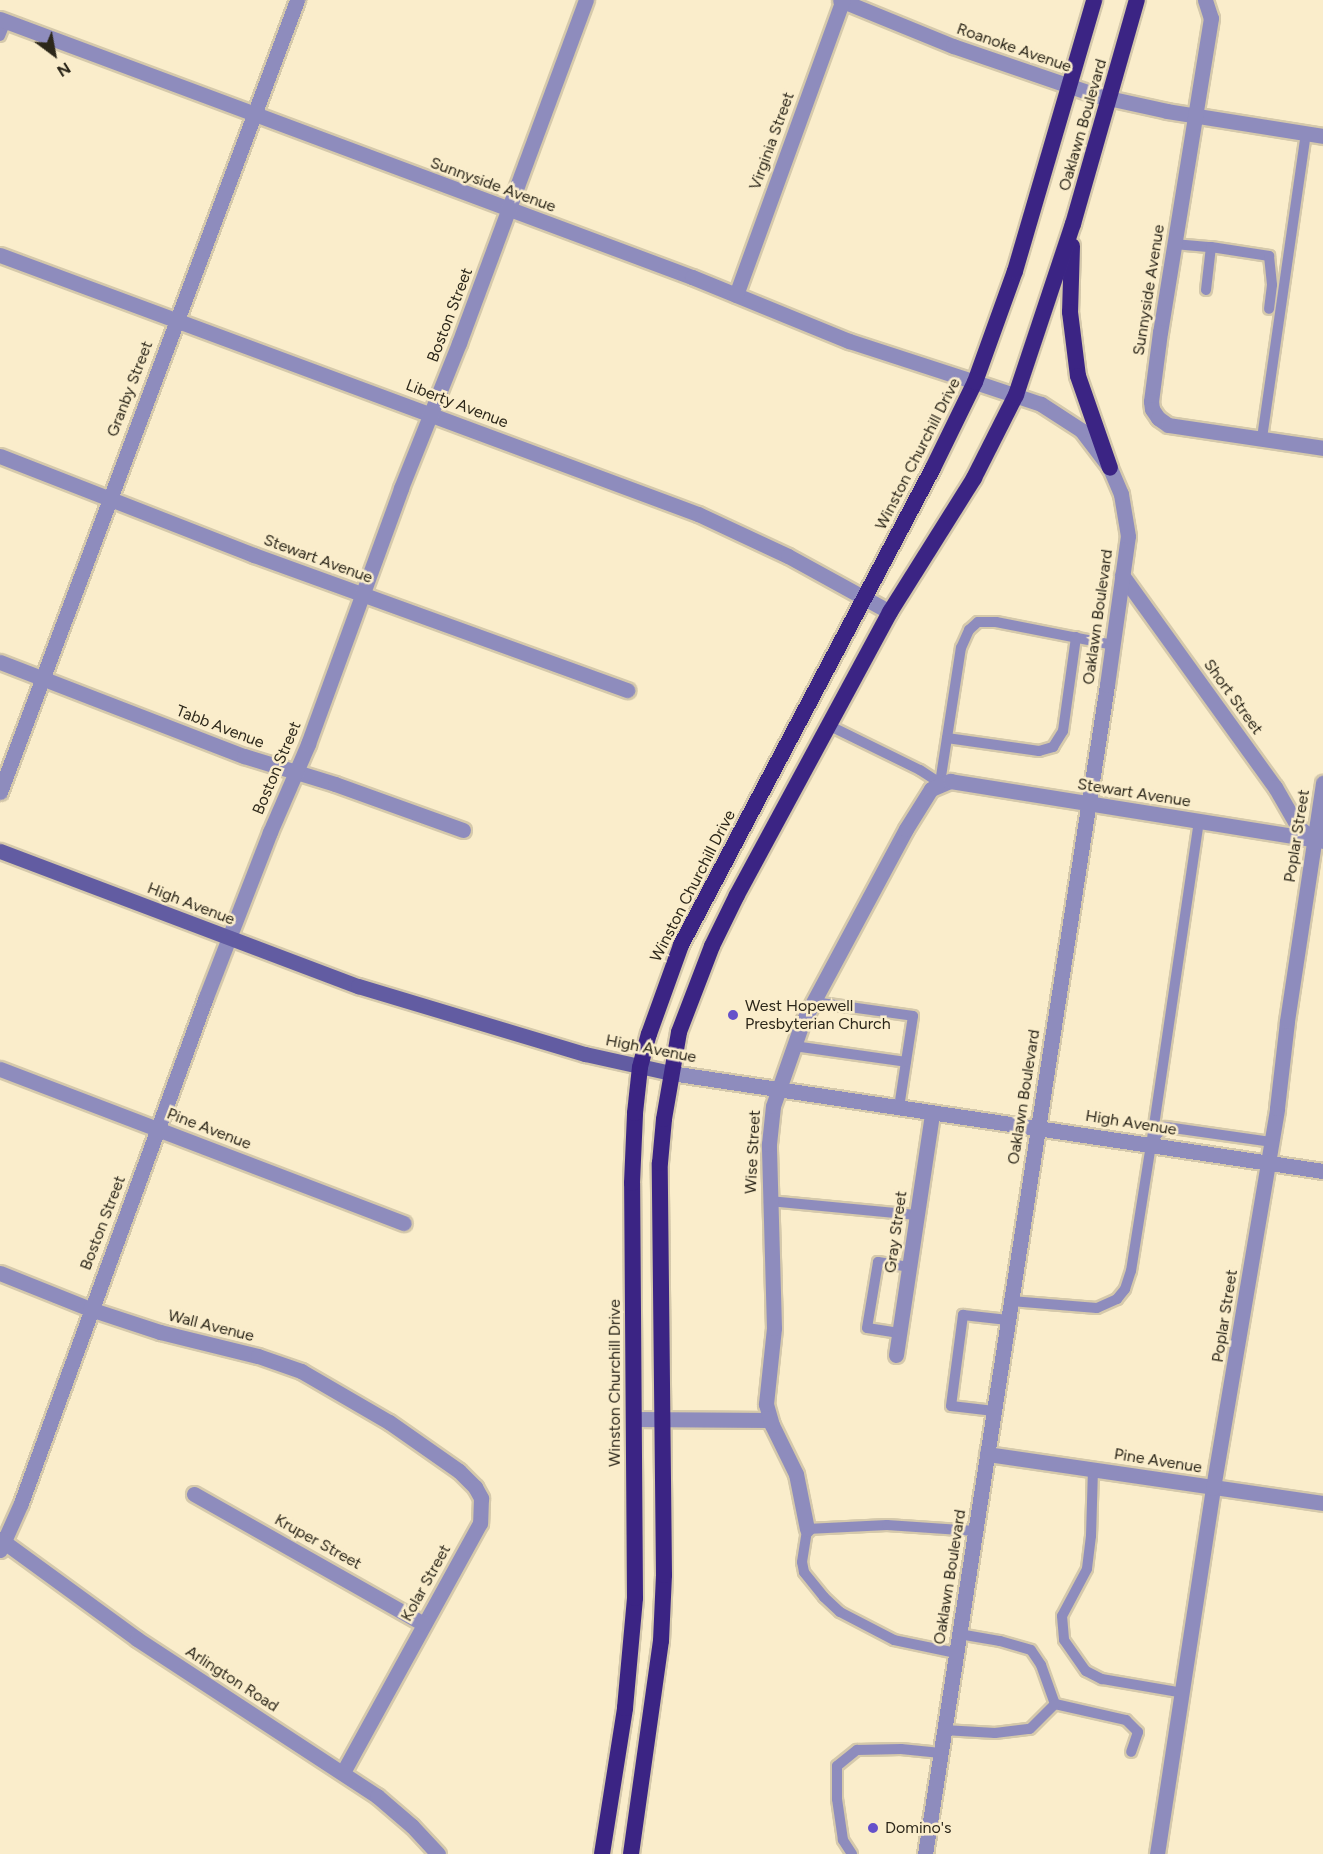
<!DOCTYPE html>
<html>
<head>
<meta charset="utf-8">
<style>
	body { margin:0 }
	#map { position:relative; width:1323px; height:1854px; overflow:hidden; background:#faedcb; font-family:Figtree,sans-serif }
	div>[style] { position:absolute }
	.roads { filter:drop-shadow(2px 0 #d5c9ab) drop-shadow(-2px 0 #d5c9ab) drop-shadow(0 2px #d5c9ab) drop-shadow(0 -2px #d5c9ab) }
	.service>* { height:10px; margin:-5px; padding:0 5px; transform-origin:5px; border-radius:5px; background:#8e8cbd }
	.minor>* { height:15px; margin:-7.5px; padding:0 7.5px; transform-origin:7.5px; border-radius:7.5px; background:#8e8cbd }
	.tertiary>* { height:15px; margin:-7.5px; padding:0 7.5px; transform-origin:7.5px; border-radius:7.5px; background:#8e8cbd }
	.secondary>* { height:15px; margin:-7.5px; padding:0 7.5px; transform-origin:7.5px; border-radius:7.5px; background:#625ca2 }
	.trunk>* { height:16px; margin:-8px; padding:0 8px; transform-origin:8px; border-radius:8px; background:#3b2484 }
	.dots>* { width:16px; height:16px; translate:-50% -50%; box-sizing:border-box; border:3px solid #faedcb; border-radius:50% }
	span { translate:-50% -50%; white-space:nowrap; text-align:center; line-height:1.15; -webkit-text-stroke:5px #faedcb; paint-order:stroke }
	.street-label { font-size:16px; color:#2c271a }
	.poi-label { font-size:16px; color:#2c271a }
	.left { translate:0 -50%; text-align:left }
	.north { position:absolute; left:24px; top:24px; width:60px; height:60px; -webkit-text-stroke:4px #faedcb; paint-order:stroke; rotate:148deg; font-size:16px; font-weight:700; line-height:24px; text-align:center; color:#2c271a }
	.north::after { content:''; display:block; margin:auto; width:21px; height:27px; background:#2c271a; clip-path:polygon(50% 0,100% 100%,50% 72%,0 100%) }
</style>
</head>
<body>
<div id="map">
	<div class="roads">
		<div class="service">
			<div style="left:0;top:36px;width:16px;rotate:-68deg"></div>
			<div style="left:1174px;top:244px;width:37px;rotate:5deg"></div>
			<div style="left:1206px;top:290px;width:43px;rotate:-83.4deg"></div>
			<div style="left:1211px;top:247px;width:59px;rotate:8.8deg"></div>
			<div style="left:1269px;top:256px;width:29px;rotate:84deg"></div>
			<div style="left:1272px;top:285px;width:24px;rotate:97deg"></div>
			<div style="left:1262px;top:438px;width:307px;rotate:-81.8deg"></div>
			<div style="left:828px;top:725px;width:102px;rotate:26.1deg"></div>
			<div style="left:920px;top:770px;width:24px;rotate:33deg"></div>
			<div style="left:940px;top:783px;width:137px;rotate:-81.2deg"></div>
			<div style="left:961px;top:648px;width:20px;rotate:-66deg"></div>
			<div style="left:969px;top:630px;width:12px;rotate:-42deg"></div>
			<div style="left:978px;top:622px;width:18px"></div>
			<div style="left:996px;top:622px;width:119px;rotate:11.1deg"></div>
			<div style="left:947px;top:738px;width:93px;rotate:8deg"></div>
			<div style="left:1039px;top:751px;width:15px;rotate:-16deg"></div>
			<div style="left:1053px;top:747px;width:19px;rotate:-58deg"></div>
			<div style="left:1063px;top:731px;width:95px;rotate:-82.1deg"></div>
			<div style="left:814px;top:1002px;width:100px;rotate:8deg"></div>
			<div style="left:913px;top:1016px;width:93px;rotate:98.7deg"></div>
			<div style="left:794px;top:1046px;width:113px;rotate:8.1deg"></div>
			<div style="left:1152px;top:1139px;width:320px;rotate:-81.6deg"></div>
			<div style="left:769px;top:1201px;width:148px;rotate:5.4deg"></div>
			<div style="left:1011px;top:1301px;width:86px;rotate:4.7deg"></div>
			<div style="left:1097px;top:1308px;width:22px;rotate:-24deg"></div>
			<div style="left:1117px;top:1299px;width:13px;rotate:-51deg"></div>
			<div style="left:1125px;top:1289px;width:19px;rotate:-72deg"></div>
			<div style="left:1131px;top:1271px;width:128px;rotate:-81deg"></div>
			<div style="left:1151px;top:1145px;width:13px;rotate:-61deg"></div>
			<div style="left:1157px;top:1134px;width:11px;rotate:-38deg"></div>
			<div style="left:1166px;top:1127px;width:106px;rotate:8.1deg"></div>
			<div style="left:899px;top:1333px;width:32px;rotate:-171deg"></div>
			<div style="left:867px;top:1328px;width:67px;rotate:-80.5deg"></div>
			<div style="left:878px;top:1262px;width:31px;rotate:9deg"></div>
			<div style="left:994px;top:1411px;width:43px;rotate:-173.4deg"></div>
			<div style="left:951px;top:1406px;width:92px;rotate:-82.5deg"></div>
			<div style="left:963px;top:1315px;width:45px;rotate:6.3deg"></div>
			<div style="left:1093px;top:1469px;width:67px;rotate:91.7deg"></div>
			<div style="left:1091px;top:1536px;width:33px;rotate:97deg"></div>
			<div style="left:1087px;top:1569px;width:53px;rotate:118deg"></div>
			<div style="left:1062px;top:1616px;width:24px;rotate:85deg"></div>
			<div style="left:1064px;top:1640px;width:38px;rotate:55deg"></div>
			<div style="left:1086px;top:1671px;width:18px;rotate:27deg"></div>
			<div style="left:1102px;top:1679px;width:83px;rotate:9.7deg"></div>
			<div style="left:959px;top:1634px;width:42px;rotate:9.7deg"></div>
			<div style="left:1000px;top:1641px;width:32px;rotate:16deg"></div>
			<div style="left:1031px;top:1650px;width:18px;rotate:56deg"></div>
			<div style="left:1041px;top:1665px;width:41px;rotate:70.3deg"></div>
			<div style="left:1055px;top:1704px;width:73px;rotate:12.7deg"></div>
			<div style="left:1126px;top:1720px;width:17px;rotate:45deg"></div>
			<div style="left:1138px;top:1732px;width:21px;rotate:109deg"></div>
			<div style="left:956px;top:1653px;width:63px;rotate:-168.2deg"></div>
			<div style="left:894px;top:1640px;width:61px;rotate:-152.6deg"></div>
			<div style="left:840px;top:1612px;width:22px;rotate:-137deg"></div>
			<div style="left:824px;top:1597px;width:32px;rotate:-129deg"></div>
			<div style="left:804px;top:1572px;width:10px;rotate:-101deg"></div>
			<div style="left:802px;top:1562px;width:33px;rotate:-81deg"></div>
			<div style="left:807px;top:1529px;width:80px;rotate:-2.9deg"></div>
			<div style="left:887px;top:1525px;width:88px;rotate:3.9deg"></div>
			<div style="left:944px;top:1730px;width:51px;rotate:3.4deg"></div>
			<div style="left:995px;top:1733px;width:35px;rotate:-7deg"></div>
			<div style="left:1030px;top:1729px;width:35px;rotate:-45deg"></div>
			<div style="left:852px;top:1854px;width:17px;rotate:-123deg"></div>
			<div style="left:843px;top:1840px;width:41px;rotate:-98.3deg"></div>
			<div style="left:837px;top:1799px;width:33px;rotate:-90deg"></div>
			<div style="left:837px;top:1766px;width:26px;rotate:-39deg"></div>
			<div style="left:857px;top:1750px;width:44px;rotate:-1.3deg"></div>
			<div style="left:901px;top:1749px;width:40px;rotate:5.7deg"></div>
		</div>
		<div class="minor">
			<div style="left:840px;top:0;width:122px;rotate:22.2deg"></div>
			<div style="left:953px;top:46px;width:154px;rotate:18.9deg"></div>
			<div style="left:1099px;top:96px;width:70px;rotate:12.4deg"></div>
			<div style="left:1167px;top:111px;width:158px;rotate:9.1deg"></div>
			<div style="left:1205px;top:0;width:19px;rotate:72deg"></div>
			<div style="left:1211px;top:18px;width:318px;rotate:99.2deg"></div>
			<div style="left:1160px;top:332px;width:70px;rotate:97.4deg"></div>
			<div style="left:1151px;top:401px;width:8px;rotate:83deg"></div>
			<div style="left:1152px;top:409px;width:11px;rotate:56deg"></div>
			<div style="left:1158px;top:418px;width:12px;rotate:35deg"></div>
			<div style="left:1168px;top:425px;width:157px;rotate:8.4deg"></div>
			<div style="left:0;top:19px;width:739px;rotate:20.45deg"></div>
			<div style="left:692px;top:277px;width:170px;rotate:22.2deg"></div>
			<div style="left:849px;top:341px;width:133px;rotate:18deg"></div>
			<div style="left:0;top:255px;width:745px;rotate:20.36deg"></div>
			<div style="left:698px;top:514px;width:99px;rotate:25deg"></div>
			<div style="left:788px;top:556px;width:116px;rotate:28.8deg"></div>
			<div style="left:736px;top:295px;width:314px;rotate:-70.1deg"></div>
			<div style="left:0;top:456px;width:273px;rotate:21.3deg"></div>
			<div style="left:254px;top:555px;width:397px;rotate:19.9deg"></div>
			<div style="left:1122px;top:575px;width:261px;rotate:54.2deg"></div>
			<div style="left:1275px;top:787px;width:46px;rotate:60.1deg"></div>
			<div style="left:1298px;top:827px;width:20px;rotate:37deg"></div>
			<div style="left:0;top:662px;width:261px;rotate:21.1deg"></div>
			<div style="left:244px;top:756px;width:95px;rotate:17.1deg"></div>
			<div style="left:335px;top:784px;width:136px;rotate:19.8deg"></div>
			<div style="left:0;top:792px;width:846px;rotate:-69.44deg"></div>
			<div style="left:0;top:1069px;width:432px;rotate:20.9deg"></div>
			<div style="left:0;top:1273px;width:97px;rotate:21.8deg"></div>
			<div style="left:90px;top:1309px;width:74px;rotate:18.2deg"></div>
			<div style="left:160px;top:1332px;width:101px;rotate:13.8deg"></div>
			<div style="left:258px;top:1356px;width:46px;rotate:19.2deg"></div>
			<div style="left:301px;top:1371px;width:102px;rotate:30.1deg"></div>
			<div style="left:389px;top:1422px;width:85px;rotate:35deg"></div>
			<div style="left:459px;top:1471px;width:23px;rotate:45deg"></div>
			<div style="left:475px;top:1487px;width:13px;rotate:61deg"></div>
			<div style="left:481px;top:1498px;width:25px;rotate:92deg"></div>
			<div style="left:480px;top:1523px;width:284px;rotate:118.8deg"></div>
			<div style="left:896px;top:1355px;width:245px;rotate:-81.5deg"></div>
			<div style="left:634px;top:1419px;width:136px;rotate:0.4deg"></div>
			<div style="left:987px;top:1454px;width:340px;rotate:8.3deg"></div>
			<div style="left:194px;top:1494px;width:264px;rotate:29.5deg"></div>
			<div style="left:807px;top:1529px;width:56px;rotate:-101.3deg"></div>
			<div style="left:796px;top:1474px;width:55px;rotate:-116.1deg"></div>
			<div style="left:772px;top:1425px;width:22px;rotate:-106deg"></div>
			<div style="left:766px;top:1404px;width:76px;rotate:-84deg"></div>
			<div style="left:774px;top:1328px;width:184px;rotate:-91.6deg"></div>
			<div style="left:769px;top:1144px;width:38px;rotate:-84deg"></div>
			<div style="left:773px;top:1106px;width:88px;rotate:-70.7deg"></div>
			<div style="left:802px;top:1023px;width:220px;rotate:-61.8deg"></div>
			<div style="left:906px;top:829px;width:47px;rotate:-58deg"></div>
			<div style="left:931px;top:789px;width:21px;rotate:-23deg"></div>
			<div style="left:950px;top:781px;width:378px;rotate:9.1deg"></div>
			<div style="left:0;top:1550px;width:51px;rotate:-65.9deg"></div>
			<div style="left:21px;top:1503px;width:539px;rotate:-69.92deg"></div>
			<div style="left:206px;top:997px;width:177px;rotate:-68.8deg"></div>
			<div style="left:270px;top:832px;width:96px;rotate:-66.6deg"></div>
			<div style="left:308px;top:744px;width:272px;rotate:-70deg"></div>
			<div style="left:401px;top:488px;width:156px;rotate:-68.2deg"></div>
			<div style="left:459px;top:343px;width:366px;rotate:-69.7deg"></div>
			<div style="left:1157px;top:1854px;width:370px;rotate:-81.3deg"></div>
			<div style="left:1213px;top:1488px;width:385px;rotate:-80.4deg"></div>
			<div style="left:1277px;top:1108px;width:88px;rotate:-83.4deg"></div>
			<div style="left:1287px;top:1021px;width:241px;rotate:-81.4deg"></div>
		</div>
		<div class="tertiary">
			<div style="left:671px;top:1073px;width:659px;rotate:8.55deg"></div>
			<div style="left:0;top:1539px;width:170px;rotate:36.1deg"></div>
			<div style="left:137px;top:1639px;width:287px;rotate:33.2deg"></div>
			<div style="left:377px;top:1796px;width:46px;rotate:40.6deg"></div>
			<div style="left:412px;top:1826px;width:38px;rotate:47deg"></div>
			<div style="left:925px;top:1854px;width:1183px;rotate:-81.15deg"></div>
			<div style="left:1107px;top:685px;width:150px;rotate:-82deg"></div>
			<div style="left:1128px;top:536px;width:43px;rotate:-99.5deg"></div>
			<div style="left:1121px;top:494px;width:28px;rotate:-113deg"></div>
			<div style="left:1110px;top:468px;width:48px;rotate:-127.3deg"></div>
			<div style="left:1081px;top:430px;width:48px;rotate:-147deg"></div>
			<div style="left:1041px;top:404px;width:70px;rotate:-161.6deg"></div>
		</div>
		<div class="secondary">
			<div style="left:0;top:851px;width:383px;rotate:20.7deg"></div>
			<div style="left:358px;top:986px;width:237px;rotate:16.7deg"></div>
			<div style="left:585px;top:1054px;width:88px;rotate:12.5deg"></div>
		</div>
		<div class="trunk">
			<div style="left:1072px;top:246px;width:66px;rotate:91.7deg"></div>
			<div style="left:1070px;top:312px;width:64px;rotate:82.9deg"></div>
			<div style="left:1078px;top:376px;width:97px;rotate:70.8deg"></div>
			<div style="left:602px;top:1854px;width:148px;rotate:-81deg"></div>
			<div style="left:625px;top:1708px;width:110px;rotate:-84.8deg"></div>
			<div style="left:635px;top:1598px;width:415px;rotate:-90.4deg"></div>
			<div style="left:632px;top:1183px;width:70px;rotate:-87.5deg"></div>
			<div style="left:635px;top:1113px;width:46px;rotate:-83.8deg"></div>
			<div style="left:640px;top:1067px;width:34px;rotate:-75deg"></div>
			<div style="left:649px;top:1034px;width:95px;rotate:-70.2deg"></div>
			<div style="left:681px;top:945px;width:539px;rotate:-62.15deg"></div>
			<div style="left:933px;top:468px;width:96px;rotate:-64deg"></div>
			<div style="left:975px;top:382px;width:118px;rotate:-70.2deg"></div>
			<div style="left:1015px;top:271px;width:282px;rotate:-73.7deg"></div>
			<div style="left:631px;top:1854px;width:215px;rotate:-82deg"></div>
			<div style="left:661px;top:1641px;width:66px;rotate:-87.4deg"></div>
			<div style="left:664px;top:1575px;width:412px;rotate:-90.6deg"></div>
			<div style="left:660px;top:1163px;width:44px;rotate:-84.8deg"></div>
			<div style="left:664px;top:1119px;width:88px;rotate:-80.2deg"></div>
			<div style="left:679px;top:1032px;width:92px;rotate:-69deg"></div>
			<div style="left:712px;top:946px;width:57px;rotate:-63.9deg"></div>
			<div style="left:737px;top:895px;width:322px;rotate:-61.6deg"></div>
			<div style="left:890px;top:612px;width:158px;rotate:-57.9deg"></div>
			<div style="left:974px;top:478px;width:93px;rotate:-63.2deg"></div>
			<div style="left:1016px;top:395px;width:180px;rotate:-71.6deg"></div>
			<div style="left:1073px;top:224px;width:233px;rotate:-74.1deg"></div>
		</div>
	</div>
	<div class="dots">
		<div style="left:733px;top:1015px;background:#6551ca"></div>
		<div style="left:873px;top:1828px;background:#6551ca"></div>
	</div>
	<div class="street-label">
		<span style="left:1014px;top:48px;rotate:19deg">Roanoke Avenue</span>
		<span style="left:1083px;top:125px;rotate:-74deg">Oaklawn Boulevard</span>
		<span style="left:772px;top:141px;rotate:-70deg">Virginia Street</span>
		<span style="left:493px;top:185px;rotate:20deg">Sunnyside Avenue</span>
		<span style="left:1149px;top:290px;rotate:-81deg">Sunnyside Avenue</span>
		<span style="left:450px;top:315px;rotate:-69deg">Boston Street</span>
		<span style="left:130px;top:389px;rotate:-69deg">Granby Street</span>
		<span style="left:457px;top:404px;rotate:21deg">Liberty Avenue</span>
		<span style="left:918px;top:454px;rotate:-63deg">Winston Churchill Drive</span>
		<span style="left:318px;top:559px;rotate:20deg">Stewart Avenue</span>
		<span style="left:1098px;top:617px;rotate:-82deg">Oaklawn Boulevard</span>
		<span style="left:1233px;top:697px;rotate:54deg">Short Street</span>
		<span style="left:220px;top:727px;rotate:21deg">Tabb Avenue</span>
		<span style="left:277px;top:768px;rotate:-67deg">Boston Street</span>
		<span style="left:1134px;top:793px;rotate:9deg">Stewart Avenue</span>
		<span style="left:1297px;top:836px;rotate:-81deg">Poplar Street</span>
		<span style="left:693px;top:886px;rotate:-63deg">Winston Churchill Drive</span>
		<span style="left:191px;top:904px;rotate:21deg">High Avenue</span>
		<span style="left:651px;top:1049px;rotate:11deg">High Avenue</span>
		<span style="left:1024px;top:1097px;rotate:-81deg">Oaklawn Boulevard</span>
		<span style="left:1131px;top:1123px;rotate:9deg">High Avenue</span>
		<span style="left:209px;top:1129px;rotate:21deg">Pine Avenue</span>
		<span style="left:753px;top:1152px;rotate:-87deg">Wise Street</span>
		<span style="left:103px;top:1223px;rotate:-69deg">Boston Street</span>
		<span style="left:896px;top:1232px;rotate:-82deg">Gray Street</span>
		<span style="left:1225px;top:1316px;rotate:-81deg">Poplar Street</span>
		<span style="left:211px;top:1326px;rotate:14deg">Wall Avenue</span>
		<span style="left:615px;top:1383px;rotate:-90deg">Winston Churchill Drive</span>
		<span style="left:1158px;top:1461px;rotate:9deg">Pine Avenue</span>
		<span style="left:318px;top:1542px;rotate:29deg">Kruper Street</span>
		<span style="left:950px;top:1577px;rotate:-81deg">Oaklawn Boulevard</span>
		<span style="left:426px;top:1583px;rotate:-61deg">Kolar Street</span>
		<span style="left:232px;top:1679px;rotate:33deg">Arlington Road</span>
	</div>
	<div class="poi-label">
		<span class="left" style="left:745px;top:1015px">West Hopewell<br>Presbyterian Church</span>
		<span class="left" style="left:885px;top:1828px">Domino's</span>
	</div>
	<div class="north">N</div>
</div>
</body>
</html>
